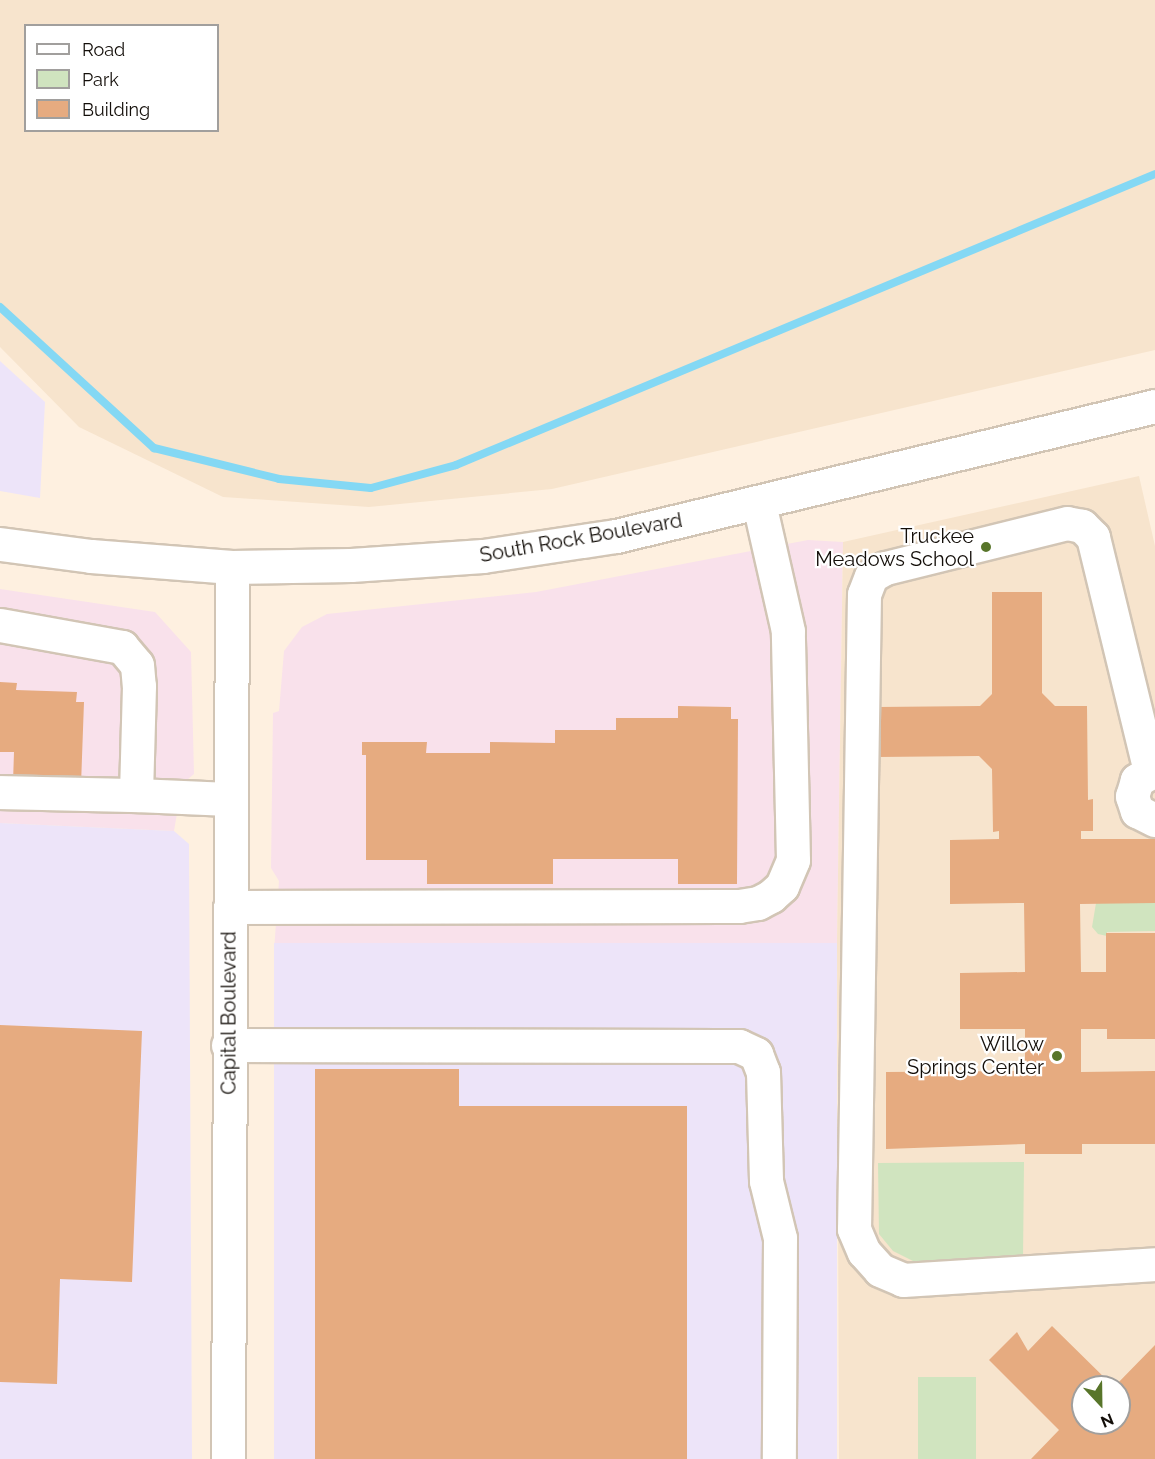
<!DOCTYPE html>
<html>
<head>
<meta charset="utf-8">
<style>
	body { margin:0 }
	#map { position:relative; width:1155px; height:1459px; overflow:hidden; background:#fef0e0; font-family:Raleway,sans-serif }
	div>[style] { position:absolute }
	.commercial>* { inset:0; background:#f9e1eb }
	.industrial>* { inset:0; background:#ede4f9; transform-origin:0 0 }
	.built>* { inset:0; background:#f7e4cd }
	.green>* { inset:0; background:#d0e4bf; transform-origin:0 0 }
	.stream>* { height:8px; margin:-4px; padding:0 4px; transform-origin:4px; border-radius:4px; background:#84d8f4 }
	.building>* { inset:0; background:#e6ab80 }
	.roads { filter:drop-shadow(2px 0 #d2c5b5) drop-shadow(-2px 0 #d2c5b5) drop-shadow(0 2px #d2c5b5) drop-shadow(0 -2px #d2c5b5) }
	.minor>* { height:33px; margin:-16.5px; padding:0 16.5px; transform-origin:16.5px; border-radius:16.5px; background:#fff }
	.major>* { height:33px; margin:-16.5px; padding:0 16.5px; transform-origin:16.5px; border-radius:16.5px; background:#fff }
	.dots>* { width:16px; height:16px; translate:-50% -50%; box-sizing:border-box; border:3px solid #fff; border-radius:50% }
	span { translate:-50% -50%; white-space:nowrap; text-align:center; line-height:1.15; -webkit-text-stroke:4.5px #fff; paint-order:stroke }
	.poi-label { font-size:20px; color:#130e09 }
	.right { translate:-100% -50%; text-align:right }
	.street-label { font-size:20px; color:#130e09 }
	.legend { position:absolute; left:24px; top:24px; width:195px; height:108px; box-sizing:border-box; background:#fff; border:2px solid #a19f9d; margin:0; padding:8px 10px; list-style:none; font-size:18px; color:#130e09 }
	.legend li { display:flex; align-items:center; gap:12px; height:30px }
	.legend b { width:30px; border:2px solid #a19f9d }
	.north { position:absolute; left:1071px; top:1375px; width:60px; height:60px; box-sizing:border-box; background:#fff; border:2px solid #a19f9d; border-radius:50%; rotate:158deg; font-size:16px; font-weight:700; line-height:24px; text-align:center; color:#130e09 }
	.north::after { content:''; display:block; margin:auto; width:21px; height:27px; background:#58752a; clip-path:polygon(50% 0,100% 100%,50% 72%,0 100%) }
</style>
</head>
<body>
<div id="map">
	<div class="commercial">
		<div style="clip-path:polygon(808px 540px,843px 542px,837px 943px,274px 951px,279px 881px,271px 868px,273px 713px,279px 711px,284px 651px,302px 627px,327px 614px,536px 592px)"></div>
		<div style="clip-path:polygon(0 589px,155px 612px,191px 652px,194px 774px,182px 784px,174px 831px,0 823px)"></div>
	</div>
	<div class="industrial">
		<div style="clip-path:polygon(0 361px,45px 402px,40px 498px,0 491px)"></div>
		<div style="clip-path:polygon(0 823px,174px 831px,189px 844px,192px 1459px,0 1459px)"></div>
		<div style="left:837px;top:943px;width:516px;height:563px;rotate:90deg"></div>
	</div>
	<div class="built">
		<div style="clip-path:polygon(evenodd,0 0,1155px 0,1155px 350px,552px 489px,369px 507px,223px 497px,79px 427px,0 347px,0 0,26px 26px,218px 26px,218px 130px,26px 130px,26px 26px)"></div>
		<div style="clip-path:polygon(evenodd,1139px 476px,1155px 546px,1155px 1459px,839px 1459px,837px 943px,843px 542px,1139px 476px,1083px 1387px,1119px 1387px,1119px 1423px,1083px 1423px,1083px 1387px)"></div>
	</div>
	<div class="green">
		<div style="clip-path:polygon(1155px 902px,1155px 931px,1107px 932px,1107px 936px,1098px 934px,1092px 927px,1096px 903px)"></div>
		<div style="clip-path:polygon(1024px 1162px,1023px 1258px,945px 1267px,915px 1262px,893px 1251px,879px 1234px,878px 1163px)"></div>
		<div style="left:918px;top:1377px;width:58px;height:82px"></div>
	</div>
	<div class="stream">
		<div style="left:0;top:307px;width:209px;rotate:42.5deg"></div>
		<div style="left:154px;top:448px;width:129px;rotate:13.9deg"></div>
		<div style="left:279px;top:479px;width:92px;rotate:5.6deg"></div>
		<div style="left:371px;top:488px;width:88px;rotate:-15.1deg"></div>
		<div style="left:456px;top:465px;width:757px;rotate:-22.6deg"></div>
	</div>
	<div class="building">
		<div style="clip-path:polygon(992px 592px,1042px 592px,1042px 693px,1055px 706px,1087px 706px,1088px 800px,1093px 799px,1093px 831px,1081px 831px,1081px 839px,1155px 839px,1155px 903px,1080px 904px,1081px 972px,1106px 972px,1106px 933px,1155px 933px,1155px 1039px,1107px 1039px,1107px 1029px,1081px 1029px,1081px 1072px,1155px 1071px,1155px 1144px,1082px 1144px,1082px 1154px,1025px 1154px,1025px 1144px,886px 1149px,886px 1072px,1025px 1071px,1025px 1029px,960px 1029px,960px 973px,1025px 972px,1024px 903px,950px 904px,950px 840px,999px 839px,999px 831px,993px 832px,992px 769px,979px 756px,878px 757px,878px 707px,980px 706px,992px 694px)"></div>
		<div style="clip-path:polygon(0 682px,17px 683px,16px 690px,77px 692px,76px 702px,84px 702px,81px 785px,13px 782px,14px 752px,0 752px)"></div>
		<div style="clip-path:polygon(678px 706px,731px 707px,731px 719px,738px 719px,737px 884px,678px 884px,678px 859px,553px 859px,553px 884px,427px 884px,427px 860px,366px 860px,366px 755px,362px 755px,362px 742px,427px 742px,426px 753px,490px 753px,490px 742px,555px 743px,555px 730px,616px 730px,616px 718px,678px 718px)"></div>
		<div style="clip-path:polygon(0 1025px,142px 1031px,132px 1282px,60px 1279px,57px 1384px,0 1382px)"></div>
		<div style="clip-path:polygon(315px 1069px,459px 1069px,459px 1106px,687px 1106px,687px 1459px,315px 1459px)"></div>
		<div style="clip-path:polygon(1052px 1326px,1114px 1387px,1083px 1387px,1083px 1423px,1119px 1423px,1119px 1387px,1114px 1387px,1155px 1345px,1155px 1459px,1031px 1459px,1059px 1430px,989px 1360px,1017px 1332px,1028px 1351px)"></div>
	</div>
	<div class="roads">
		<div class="minor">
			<div style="left:0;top:625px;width:124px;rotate:10.2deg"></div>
			<div style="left:122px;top:647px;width:23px;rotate:50deg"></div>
			<div style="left:137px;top:665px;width:21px;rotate:85deg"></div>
			<div style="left:139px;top:686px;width:109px;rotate:91.6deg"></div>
			<div style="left:136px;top:795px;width:93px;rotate:2.5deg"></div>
			<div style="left:1155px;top:770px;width:21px;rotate:151deg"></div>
			<div style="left:1137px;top:780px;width:17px;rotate:107deg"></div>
			<div style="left:1132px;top:796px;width:16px;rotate:72deg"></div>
			<div style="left:1137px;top:811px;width:20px;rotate:27deg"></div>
			<div style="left:1150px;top:771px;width:241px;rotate:-103.7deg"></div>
			<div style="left:1093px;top:537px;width:16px;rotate:-135deg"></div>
			<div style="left:1082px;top:526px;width:15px;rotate:-169deg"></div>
			<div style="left:1067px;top:523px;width:187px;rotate:166.1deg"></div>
			<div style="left:885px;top:568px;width:16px;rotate:150deg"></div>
			<div style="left:871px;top:576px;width:19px;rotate:111deg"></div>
			<div style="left:864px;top:594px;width:635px;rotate:90.9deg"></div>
			<div style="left:854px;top:1229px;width:25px;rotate:67deg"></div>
			<div style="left:864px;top:1252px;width:24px;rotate:48deg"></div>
			<div style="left:880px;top:1270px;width:25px;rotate:23deg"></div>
			<div style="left:903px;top:1280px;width:253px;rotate:-3.6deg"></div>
			<div style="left:0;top:792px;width:136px;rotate:1.3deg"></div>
			<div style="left:230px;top:907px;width:509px;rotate:-0.11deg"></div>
			<div style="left:739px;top:906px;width:19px;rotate:-9deg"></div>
			<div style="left:758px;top:903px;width:15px;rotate:-28deg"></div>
			<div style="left:771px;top:896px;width:15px;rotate:-42deg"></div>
			<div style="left:782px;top:886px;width:28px;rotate:-67deg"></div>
			<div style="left:793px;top:860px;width:229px;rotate:-91.3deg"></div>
			<div style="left:788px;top:631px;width:131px;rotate:-102.8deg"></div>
			<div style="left:228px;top:1045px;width:511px;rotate:0.11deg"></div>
			<div style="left:739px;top:1046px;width:19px;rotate:25deg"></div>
			<div style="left:756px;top:1054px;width:19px;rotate:69deg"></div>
			<div style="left:763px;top:1072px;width:109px;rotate:88.4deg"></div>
			<div style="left:766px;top:1181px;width:59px;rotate:76.2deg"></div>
			<div style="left:780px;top:1238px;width:221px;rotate:90.3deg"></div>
			<div style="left:228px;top:1459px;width:892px;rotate:-89.74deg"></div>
		</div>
		<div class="major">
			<div style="left:0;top:544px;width:92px;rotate:7.5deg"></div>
			<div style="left:91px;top:556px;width:141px;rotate:4.5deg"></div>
			<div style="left:232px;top:567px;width:119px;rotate:-1deg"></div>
			<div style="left:351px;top:565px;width:132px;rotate:-3.9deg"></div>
			<div style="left:483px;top:556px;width:134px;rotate:-8.6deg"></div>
			<div style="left:616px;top:536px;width:554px;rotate:-13.56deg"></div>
		</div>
	</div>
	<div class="dots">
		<div style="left:986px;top:547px;background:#58752a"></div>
		<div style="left:1057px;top:1056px;background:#58752a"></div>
	</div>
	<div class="poi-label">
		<span class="right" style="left:974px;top:548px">Truckee<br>Meadows School</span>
		<span class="right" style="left:1044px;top:1056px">Willow<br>Springs Center</span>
	</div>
	<div class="street-label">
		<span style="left:581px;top:538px;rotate:-10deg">South Rock Boulevard</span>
		<span style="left:229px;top:1013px;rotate:-90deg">Capital Boulevard</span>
	</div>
	<ul class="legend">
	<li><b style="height:8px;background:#fff"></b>Road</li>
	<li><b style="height:16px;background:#d0e4bf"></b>Park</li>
	<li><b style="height:16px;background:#e6ab80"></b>Building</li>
	</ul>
	<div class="north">N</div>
</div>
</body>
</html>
